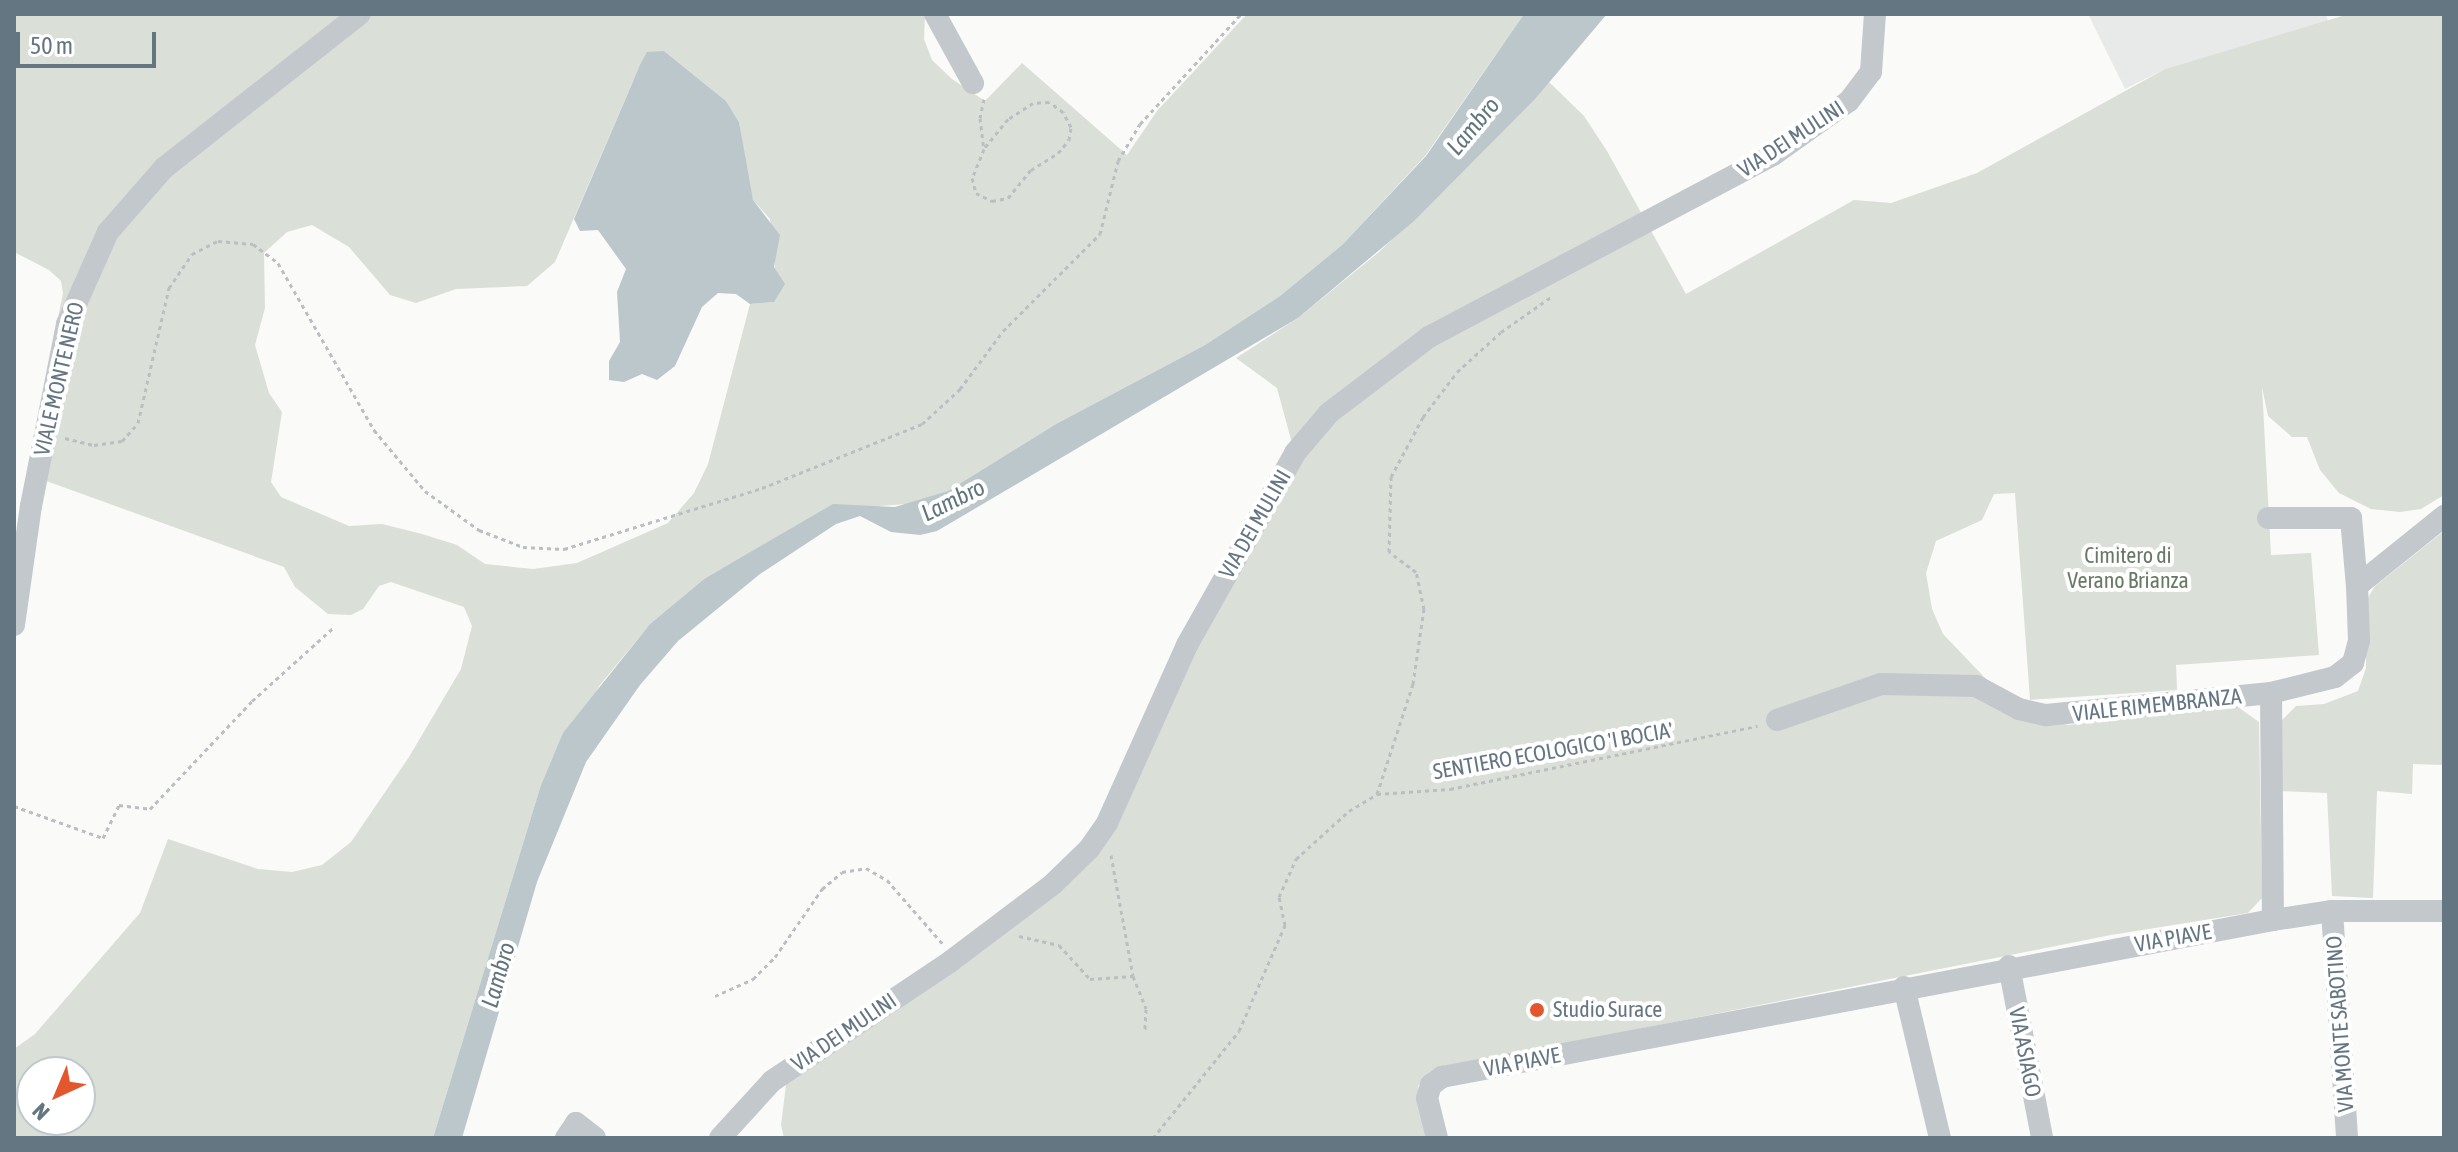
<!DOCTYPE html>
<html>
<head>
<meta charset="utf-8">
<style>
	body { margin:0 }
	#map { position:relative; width:2458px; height:1152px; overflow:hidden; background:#fafaf8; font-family:"Asap Condensed",sans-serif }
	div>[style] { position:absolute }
	.built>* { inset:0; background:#e8e9e9 }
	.green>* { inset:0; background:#dadfd7 }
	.water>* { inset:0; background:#bbc7cb }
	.path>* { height:3px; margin-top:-1.5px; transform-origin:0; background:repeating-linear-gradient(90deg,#bbbfc2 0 4px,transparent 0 8px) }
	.minor>* { height:22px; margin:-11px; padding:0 11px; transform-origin:11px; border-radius:11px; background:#c3c8cc }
	.dots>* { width:22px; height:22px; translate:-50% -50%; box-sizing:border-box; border:4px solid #fff; border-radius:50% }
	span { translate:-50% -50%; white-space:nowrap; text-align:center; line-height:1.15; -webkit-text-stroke:8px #fff; paint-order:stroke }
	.street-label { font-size:22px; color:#657683 }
	.park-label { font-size:22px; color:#687a64 }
	.poi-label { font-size:22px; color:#657683 }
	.left { translate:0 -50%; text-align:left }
	.water-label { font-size:24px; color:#60757c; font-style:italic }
	.frame { position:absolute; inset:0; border:16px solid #657683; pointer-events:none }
	.north { position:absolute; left:16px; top:1056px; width:80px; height:80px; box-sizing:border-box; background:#fff; border:2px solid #c1c8cd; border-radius:50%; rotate:224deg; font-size:22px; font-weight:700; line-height:32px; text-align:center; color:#657683 }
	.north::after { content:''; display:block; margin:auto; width:28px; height:36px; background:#e4572e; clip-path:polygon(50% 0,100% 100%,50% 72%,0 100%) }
	.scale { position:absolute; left:16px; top:32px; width:140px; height:36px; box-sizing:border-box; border:4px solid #657683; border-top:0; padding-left:10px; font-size:24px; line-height:28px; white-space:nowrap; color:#657683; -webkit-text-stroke:6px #fff; paint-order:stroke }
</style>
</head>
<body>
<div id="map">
	<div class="built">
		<div style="clip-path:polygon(2088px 14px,2326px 14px,2328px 21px,2165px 69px,2125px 89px)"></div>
	</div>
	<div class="green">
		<div style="clip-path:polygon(evenodd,14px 14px,925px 14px,924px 39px,932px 60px,952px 79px,985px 101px,1022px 63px,1127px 155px,1157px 111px,1247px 14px,1524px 14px,1425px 156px,1342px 245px,1280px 296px,1205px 345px,1056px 424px,948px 491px,920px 503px,879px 506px,791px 530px,704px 579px,650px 624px,600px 685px,540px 788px,433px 1138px,14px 1138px,14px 1049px,35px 1034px,140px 913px,168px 839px,258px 869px,292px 872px,322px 865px,351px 842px,409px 757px,461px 669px,472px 626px,464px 607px,391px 582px,379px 586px,363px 609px,351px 615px,328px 614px,295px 587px,284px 567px,27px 474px,63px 293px,61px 281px,49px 270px,14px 252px,14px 14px,664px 51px,726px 101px,739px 122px,748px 182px,753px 200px,770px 219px,775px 261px,774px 302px,750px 304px,708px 464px,694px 493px,668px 523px,577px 563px,533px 569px,485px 564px,457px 545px,422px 534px,382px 524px,349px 526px,281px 497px,271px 482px,282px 412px,269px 393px,255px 345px,265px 308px,264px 253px,287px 232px,312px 225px,349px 247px,390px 295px,416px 303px,456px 289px,527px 286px,555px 262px,633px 81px,664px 51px,14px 14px,32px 1072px,80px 1072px,80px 1120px,32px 1120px,32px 1072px)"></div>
		<div style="clip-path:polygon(2349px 14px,2444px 14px,2444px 495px,2421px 509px,2400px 512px,2371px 509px,2339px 493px,2320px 470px,2307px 437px,2292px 437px,2268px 416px,2262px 387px,2271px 555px,2311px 553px,2319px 655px,2176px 665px,2177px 690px,2030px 700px,2015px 493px,1994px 494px,1982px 520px,1936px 541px,1926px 573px,1932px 609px,1943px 634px,1987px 680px,1883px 693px,1961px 691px,1988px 700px,2012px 717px,2069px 725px,2231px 702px,2259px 722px,2262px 898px,2248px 913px,2111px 935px,1433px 1070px,1418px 1086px,1431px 1138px,784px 1138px,781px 1125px,788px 1069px,1089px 849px,1295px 454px,1277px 388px,1236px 358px,1298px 318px,1379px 252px,1549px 82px,1584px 116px,1607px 151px,1686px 294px,1854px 200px,1891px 203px,1977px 173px,2165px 69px)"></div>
		<div style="clip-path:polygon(2444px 531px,2444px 765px,2413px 764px,2412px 794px,2377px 791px,2373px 898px,2332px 896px,2327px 793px,2279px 791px,2279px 723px,2296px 706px,2324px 704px,2358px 691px,2366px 668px,2366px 601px,2375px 586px)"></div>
	</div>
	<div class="water">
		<div style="clip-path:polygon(1524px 14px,1607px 14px,1535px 99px,1414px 221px,1298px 318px,937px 531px,920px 535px,891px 532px,860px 516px,836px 524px,760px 574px,678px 641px,640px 685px,586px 762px,537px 882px,462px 1138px,433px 1138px,540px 788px,563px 733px,650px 624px,704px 579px,833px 504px,895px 507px,948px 491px,1056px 424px,1205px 345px,1280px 296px,1342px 245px,1426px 156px)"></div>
		<div style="clip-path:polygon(664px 51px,726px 101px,739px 122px,753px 200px,780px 235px,774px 267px,785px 284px,774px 302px,750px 304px,736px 294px,718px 293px,702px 307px,675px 366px,657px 380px,642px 374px,624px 382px,609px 380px,609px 361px,620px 342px,617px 292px,626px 269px,598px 230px,580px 231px,574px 219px,640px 65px,647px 52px)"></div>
	</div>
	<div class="path">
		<div style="left:984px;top:99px;width:19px;rotate:102deg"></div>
		<div style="left:980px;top:118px;width:31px;rotate:83deg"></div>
		<div style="left:984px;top:149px;width:31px;rotate:112deg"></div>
		<div style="left:972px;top:178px;width:16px;rotate:75deg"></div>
		<div style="left:976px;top:193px;width:18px;rotate:27deg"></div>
		<div style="left:992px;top:201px;width:16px;rotate:-11deg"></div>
		<div style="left:1008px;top:198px;width:36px;rotate:-51deg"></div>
		<div style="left:1031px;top:170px;width:32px;rotate:-32deg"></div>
		<div style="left:1058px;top:153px;width:17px;rotate:-50deg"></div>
		<div style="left:1069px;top:140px;width:13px;rotate:-81deg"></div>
		<div style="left:1071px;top:127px;width:17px;rotate:-118deg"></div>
		<div style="left:1063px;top:112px;width:17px;rotate:-144deg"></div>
		<div style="left:1049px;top:102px;width:16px;rotate:176deg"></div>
		<div style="left:1033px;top:103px;width:30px;rotate:147deg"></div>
		<div style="left:1008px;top:119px;width:38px;rotate:129deg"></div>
		<div style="left:65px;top:438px;width:30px;rotate:14deg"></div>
		<div style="left:94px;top:445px;width:28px;rotate:-8deg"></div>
		<div style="left:122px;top:441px;width:24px;rotate:-48deg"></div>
		<div style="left:138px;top:423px;width:139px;rotate:-77.1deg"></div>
		<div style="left:169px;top:288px;width:41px;rotate:-55.9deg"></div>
		<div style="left:192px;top:254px;width:29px;rotate:-27deg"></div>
		<div style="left:218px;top:241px;width:35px;rotate:5deg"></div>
		<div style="left:253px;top:244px;width:31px;rotate:37deg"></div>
		<div style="left:278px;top:263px;width:193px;rotate:60.1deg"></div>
		<div style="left:374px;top:430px;width:80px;rotate:50.1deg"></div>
		<div style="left:425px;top:491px;width:67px;rotate:35.8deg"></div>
		<div style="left:479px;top:530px;width:47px;rotate:21.1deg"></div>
		<div style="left:523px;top:547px;width:41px;rotate:2.8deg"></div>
		<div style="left:564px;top:549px;width:207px;rotate:-17.1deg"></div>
		<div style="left:762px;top:488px;width:172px;rotate:-21.8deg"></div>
		<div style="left:922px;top:424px;width:52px;rotate:-42.6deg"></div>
		<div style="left:960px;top:389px;width:72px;rotate:-53.4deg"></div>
		<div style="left:1003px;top:331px;width:137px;rotate:-45deg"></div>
		<div style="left:1100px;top:234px;width:75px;rotate:-76.1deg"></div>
		<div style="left:1118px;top:161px;width:43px;rotate:-59.3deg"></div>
		<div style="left:1140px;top:124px;width:149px;rotate:-47.4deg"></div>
		<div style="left:1377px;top:794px;width:116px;rotate:-71.9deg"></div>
		<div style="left:1413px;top:684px;width:76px;rotate:-81.7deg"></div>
		<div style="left:1424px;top:609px;width:38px;rotate:-102deg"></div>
		<div style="left:1416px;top:572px;width:34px;rotate:-143deg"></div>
		<div style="left:1389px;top:552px;width:75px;rotate:-88.5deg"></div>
		<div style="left:1391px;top:477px;width:68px;rotate:-61.9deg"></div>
		<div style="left:1423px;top:417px;width:56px;rotate:-52.9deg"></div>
		<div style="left:1457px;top:372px;width:59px;rotate:-42.3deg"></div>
		<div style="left:1501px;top:332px;width:61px;rotate:-35deg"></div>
		<div style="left:14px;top:806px;width:95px;rotate:19.8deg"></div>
		<div style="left:103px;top:838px;width:37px;rotate:-64deg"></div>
		<div style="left:119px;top:805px;width:31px;rotate:7deg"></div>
		<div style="left:150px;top:809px;width:149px;rotate:-46.6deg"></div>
		<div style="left:252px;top:701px;width:108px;rotate:-42deg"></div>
		<div style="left:1111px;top:855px;width:123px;rotate:79.7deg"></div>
		<div style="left:1133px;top:976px;width:35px;rotate:68deg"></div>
		<div style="left:1146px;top:1009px;width:21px;rotate:93deg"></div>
		<div style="left:1019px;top:936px;width:41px;rotate:12.7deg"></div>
		<div style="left:1059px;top:945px;width:46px;rotate:47.6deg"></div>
		<div style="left:1090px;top:979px;width:43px;rotate:-4deg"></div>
		<div style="left:715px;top:996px;width:42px;rotate:-24.1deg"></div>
		<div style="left:753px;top:979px;width:31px;rotate:-45deg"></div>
		<div style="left:775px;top:957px;width:83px;rotate:-55.3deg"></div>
		<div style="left:822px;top:889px;width:26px;rotate:-40deg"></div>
		<div style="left:842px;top:872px;width:24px;rotate:-9deg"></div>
		<div style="left:866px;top:868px;width:24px;rotate:30deg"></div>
		<div style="left:887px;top:880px;width:84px;rotate:48.9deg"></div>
		<div style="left:1153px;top:1138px;width:137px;rotate:-51.2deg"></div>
		<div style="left:1239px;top:1031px;width:116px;rotate:-66.5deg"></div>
		<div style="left:1285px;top:925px;width:29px;rotate:-102deg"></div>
		<div style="left:1279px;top:897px;width:42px;rotate:-65.9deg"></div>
		<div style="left:1296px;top:859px;width:72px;rotate:-42.2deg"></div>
		<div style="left:1349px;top:811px;width:33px;rotate:-31deg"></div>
		<div style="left:1377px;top:794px;width:73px;rotate:-3.9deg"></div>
		<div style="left:1450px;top:789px;width:314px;rotate:-11.6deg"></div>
	</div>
	<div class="minor">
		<div style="left:935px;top:14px;width:79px;rotate:61.2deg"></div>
		<div style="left:2268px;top:518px;width:83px"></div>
		<div style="left:2351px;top:518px;width:68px;rotate:85deg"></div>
		<div style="left:14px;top:625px;width:120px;rotate:-81.9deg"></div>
		<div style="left:31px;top:506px;width:186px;rotate:-78.8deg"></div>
		<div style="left:67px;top:324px;width:101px;rotate:-66deg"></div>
		<div style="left:108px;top:232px;width:85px;rotate:-48.8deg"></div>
		<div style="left:164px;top:168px;width:249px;rotate:-38.2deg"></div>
		<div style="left:2271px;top:693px;width:227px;rotate:89.5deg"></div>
		<div style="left:1777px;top:720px;width:110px;rotate:-19.1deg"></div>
		<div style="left:1881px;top:684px;width:95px;rotate:1.2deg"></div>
		<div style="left:1976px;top:686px;width:49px;rotate:28.1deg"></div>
		<div style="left:2019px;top:709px;width:28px;rotate:13deg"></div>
		<div style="left:2046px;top:715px;width:226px;rotate:-5.6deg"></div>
		<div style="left:2271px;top:693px;width:66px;rotate:-14deg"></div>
		<div style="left:2335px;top:677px;width:23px;rotate:-38deg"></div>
		<div style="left:2353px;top:663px;width:24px;rotate:-75deg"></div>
		<div style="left:2359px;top:640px;width:54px;rotate:-92.1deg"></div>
		<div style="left:2357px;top:586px;width:112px;rotate:-38.8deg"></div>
		<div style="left:2332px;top:911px;width:227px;rotate:86.2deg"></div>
		<div style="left:2009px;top:966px;width:175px;rotate:79.1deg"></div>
		<div style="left:1904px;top:987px;width:155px;rotate:76.6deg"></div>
		<div style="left:566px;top:1138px;width:18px;rotate:-56deg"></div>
		<div style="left:576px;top:1123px;width:24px;rotate:38deg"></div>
		<div style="left:720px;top:1138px;width:77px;rotate:-47.6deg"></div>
		<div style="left:772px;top:1081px;width:216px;rotate:-33.8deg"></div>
		<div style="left:951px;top:961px;width:128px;rotate:-37deg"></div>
		<div style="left:1053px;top:884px;width:50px;rotate:-44.2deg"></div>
		<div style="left:1089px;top:849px;width:32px;rotate:-55deg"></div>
		<div style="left:1107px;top:823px;width:195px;rotate:-65.8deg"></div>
		<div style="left:1187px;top:645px;width:220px;rotate:-60.6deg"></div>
		<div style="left:1295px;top:453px;width:52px;rotate:-49.6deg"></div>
		<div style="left:1329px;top:413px;width:126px;rotate:-37.2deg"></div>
		<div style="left:1429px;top:337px;width:389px;rotate:-27.9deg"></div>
		<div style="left:1773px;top:155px;width:93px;rotate:-35.4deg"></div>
		<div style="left:1849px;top:101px;width:36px;rotate:-53deg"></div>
		<div style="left:1871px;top:72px;width:58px;rotate:-86.1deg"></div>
		<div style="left:1437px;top:1138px;width:41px;rotate:-104deg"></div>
		<div style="left:1427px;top:1098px;width:14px;rotate:-73deg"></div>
		<div style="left:1431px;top:1085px;width:14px;rotate:-36deg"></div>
		<div style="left:1442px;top:1077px;width:846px;rotate:-10.7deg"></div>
		<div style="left:2273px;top:920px;width:60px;rotate:-8.7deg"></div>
		<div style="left:2332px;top:911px;width:112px"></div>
	</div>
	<div class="dots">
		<div style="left:1537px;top:1010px;background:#e4572e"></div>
	</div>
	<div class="street-label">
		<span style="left:1791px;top:139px;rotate:-33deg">VIA DEI MULINI</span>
		<span style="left:59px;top:379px;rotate:-77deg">VIALE MONTE NERO</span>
		<span style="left:1255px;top:524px;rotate:-60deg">VIA DEI MULINI</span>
		<span style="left:2157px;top:705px;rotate:-6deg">VIALE RIMEMBRANZA</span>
		<span style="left:1553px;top:751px;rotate:-10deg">SENTIERO ECOLOGICO 'I BOCIA'</span>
		<span style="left:2173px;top:938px;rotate:-10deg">VIA PIAVE</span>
		<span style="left:2340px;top:1024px;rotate:-94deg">VIA MONTE SABOTINO</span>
		<span style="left:844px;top:1032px;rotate:-34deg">VIA DEI MULINI</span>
		<span style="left:2025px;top:1052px;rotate:79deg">VIA ASIAGO</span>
		<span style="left:1522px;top:1062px;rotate:-11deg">VIA PIAVE</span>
	</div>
	<div class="park-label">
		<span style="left:2128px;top:568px">Cimitero di<br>Verano Brianza</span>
	</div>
	<div class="poi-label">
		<span class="left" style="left:1553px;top:1010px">Studio Surace</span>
	</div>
	<div class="water-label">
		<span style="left:1473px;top:126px;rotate:-50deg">Lambro</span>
		<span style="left:953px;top:500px;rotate:-26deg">Lambro</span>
		<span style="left:498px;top:975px;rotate:-74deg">Lambro</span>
	</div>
	<div class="frame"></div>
	<div class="north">N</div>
	<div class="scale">50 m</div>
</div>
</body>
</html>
